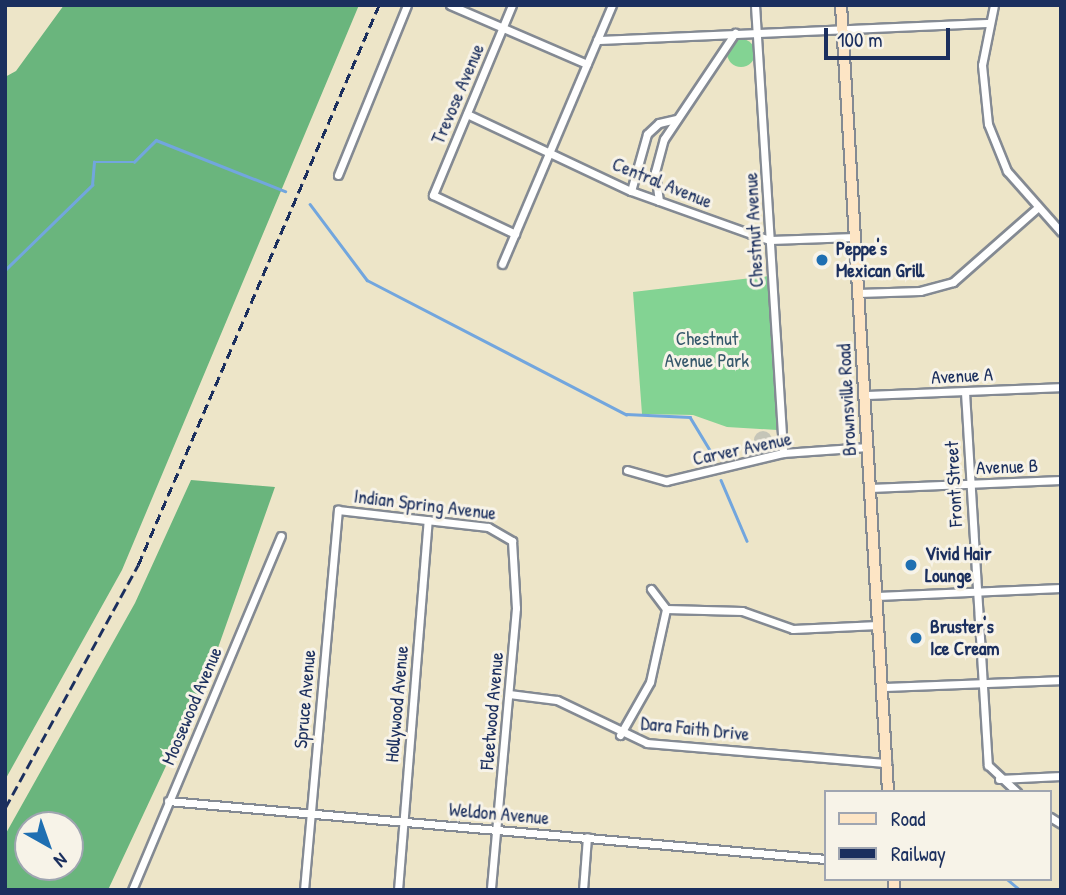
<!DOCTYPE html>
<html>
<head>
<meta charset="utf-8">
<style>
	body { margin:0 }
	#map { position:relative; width:1066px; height:895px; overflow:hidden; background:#ede5c8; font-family:"Patrick Hand",sans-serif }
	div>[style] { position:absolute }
	.industrial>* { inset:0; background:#c5c5b8 }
	.round { border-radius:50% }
	.green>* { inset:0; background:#83d393 }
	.forest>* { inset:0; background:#6ab57d }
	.stream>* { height:2.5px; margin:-1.25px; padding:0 1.25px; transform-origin:1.25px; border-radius:1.25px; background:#72a6de }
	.roads { filter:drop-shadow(2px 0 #848a93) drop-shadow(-2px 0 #848a93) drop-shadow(0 2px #848a93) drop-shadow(0 -2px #848a93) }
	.street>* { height:7px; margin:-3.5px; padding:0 3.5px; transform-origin:3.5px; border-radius:3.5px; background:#fff }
	.secondary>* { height:10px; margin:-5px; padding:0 5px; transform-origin:5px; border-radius:5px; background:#fde5c5 }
	.rail>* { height:2.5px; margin-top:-1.25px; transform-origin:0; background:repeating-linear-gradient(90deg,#1b2f5e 0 10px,transparent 0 15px) }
	.dots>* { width:19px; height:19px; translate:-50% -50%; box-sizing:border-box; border:4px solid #f7f3e8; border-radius:50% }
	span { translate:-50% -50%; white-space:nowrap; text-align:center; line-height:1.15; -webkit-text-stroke:6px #f7f3e8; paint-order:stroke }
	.street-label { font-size:19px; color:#1b2f5e }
	.poi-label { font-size:19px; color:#1b2f5e; font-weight:700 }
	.left { translate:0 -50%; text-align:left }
	.park-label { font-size:19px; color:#35586b }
	.frame { position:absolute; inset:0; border:7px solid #1b2f5e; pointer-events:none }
	.legend { position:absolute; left:824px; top:790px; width:228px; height:91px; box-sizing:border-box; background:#f7f3e8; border:2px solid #9fa5b1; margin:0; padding:9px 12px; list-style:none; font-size:21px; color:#1b2f5e }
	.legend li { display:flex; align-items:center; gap:14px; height:35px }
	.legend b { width:35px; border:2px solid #9fa5b1 }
	.north { position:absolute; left:14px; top:811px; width:70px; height:70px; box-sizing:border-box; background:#f7f3e8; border:2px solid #9fa5b1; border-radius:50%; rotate:140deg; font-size:19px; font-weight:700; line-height:28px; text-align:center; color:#1b2f5e }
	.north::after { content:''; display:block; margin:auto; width:24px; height:32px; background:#1f6fb2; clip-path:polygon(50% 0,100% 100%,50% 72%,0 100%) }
	.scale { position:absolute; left:824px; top:28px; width:126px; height:32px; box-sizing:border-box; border:4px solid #1b2f5e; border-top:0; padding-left:9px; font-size:21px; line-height:24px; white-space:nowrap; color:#1b2f5e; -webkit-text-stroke:5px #f7f3e8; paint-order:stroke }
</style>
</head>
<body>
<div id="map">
	<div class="industrial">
		<div class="round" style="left:754px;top:431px;width:18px;height:18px"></div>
	</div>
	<div class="green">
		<div class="round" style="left:727px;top:39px;width:28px;height:28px"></div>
		<div style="clip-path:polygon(769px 276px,777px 430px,727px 427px,693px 415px,642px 414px,633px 292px)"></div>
	</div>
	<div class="forest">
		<div style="clip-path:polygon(64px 5px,359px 5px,122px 570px,5px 780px,5px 77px,16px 71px)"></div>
		<div style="clip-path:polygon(evenodd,191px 480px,275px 487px,208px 676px,108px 890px,5px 890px,5px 835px,135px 603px,191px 480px,28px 825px,70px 825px,70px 867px,28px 867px,28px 825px)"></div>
	</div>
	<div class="stream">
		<div style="left:310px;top:204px;width:95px;rotate:53.1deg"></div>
		<div style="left:367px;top:280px;width:292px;rotate:27.4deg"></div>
		<div style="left:626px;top:414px;width:64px;rotate:2.7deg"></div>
		<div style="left:690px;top:417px;width:44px;rotate:58.8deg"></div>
		<div style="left:5px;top:270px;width:122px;rotate:-44.3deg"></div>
		<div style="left:92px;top:185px;width:23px;rotate:-85deg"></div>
		<div style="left:94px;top:162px;width:40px"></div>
		<div style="left:134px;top:162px;width:31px;rotate:-45deg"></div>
		<div style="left:156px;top:140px;width:139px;rotate:21.6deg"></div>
		<div style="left:5px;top:315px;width:14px;rotate:90deg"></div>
		<div style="left:721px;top:480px;width:66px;rotate:66.9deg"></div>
		<div style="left:1007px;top:879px;width:17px;rotate:40deg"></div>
	</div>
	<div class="roads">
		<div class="street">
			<div style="left:450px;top:5px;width:149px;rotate:23.3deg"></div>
			<div style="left:512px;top:5px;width:206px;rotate:112.6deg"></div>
			<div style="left:433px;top:195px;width:91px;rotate:25.4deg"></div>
			<div style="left:755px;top:5px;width:449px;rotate:86.4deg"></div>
			<div style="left:994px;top:5px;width:61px;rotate:101.3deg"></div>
			<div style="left:982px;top:65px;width:59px;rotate:84.2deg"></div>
			<div style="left:988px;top:124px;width:51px;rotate:68deg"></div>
			<div style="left:1007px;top:171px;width:81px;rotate:48.5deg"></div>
			<div style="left:597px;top:40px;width:392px;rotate:-2.5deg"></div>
			<div style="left:467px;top:114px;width:181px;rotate:25.2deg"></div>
			<div style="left:631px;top:191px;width:127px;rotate:19.7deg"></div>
			<div style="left:751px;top:234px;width:20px;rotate:18deg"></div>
			<div style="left:770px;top:240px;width:85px;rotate:-2deg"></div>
			<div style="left:338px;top:175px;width:183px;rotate:-67.9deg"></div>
			<div style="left:631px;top:191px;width:59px;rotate:-74.3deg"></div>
			<div style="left:647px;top:134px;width:16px;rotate:-43deg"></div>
			<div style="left:659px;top:123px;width:18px;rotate:-13deg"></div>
			<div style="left:659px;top:201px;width:29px;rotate:-98deg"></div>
			<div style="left:655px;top:172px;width:34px;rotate:-75deg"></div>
			<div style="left:664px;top:139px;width:128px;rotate:-56.2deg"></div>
			<div style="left:502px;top:264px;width:281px;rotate:-67deg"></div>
			<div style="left:858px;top:293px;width:62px;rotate:-1.8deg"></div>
			<div style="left:920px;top:291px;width:34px;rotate:-15deg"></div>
			<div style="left:953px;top:282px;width:111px;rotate:-41.3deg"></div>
			<div style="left:965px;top:392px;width:374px;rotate:86.5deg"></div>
			<div style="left:988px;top:765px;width:40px;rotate:43deg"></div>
			<div style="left:864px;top:395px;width:197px;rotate:-2.3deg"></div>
			<div style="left:627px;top:470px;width:41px;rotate:15.8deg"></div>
			<div style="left:666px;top:481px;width:120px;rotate:-13.5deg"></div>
			<div style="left:783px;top:453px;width:85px;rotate:-4deg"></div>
			<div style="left:870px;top:488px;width:191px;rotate:-2.4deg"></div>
			<div style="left:651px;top:589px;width:25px;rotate:53deg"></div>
			<div style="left:877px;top:596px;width:184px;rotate:-2.5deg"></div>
			<div style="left:666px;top:609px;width:76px;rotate:1.5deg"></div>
			<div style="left:742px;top:611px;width:54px;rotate:19.4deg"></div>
			<div style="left:793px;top:629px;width:85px;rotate:-2.7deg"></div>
			<div style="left:882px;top:687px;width:179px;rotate:-2.2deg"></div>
			<div style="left:509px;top:694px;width:48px;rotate:7.1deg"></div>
			<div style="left:557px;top:700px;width:100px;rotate:25.5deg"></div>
			<div style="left:647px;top:743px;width:241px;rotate:4.8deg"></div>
			<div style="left:620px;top:735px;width:61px;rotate:-60.5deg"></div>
			<div style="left:650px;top:682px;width:75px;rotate:-77.6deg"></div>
			<div style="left:999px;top:779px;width:62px;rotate:-2.8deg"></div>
			<div style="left:168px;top:801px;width:661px;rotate:5.04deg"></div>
			<div style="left:1050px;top:817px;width:13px;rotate:32deg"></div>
			<div style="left:132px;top:890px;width:384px;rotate:-67.2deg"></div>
			<div style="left:304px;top:890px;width:382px;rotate:-84.9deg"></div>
			<div style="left:338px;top:510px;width:151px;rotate:6.5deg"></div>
			<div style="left:488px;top:527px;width:28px;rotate:30deg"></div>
			<div style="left:512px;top:541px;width:67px;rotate:86.6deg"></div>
			<div style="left:516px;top:608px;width:283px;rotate:95.1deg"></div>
			<div style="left:398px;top:890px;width:371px;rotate:-85.4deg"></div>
			<div style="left:583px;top:890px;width:53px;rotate:-85.7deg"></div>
		</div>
		<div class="secondary">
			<div style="left:841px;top:5px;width:788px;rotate:86.58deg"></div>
			<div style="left:894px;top:879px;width:11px;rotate:90deg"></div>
		</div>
	</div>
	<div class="rail">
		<div style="left:5px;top:808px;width:277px;rotate:-61.3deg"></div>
		<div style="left:138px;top:565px;width:610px;rotate:-66.72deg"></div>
	</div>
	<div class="dots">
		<div style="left:822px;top:260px;background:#1f6fb2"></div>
		<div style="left:911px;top:565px;background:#1f6fb2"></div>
		<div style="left:916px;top:638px;background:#1f6fb2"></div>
	</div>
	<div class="street-label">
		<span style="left:458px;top:94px;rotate:-67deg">Trevose Avenue</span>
		<span style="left:662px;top:183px;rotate:22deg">Central Avenue</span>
		<span style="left:754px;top:230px;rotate:-93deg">Chestnut Avenue</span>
		<span style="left:962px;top:376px;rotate:-3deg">Avenue A</span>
		<span style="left:847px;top:400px;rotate:-93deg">Brownsville Road</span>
		<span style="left:742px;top:449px;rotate:-12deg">Carver Avenue</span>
		<span style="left:1007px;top:467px;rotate:-2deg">Avenue B</span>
		<span style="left:954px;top:484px;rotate:-93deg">Front Street</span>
		<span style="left:425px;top:505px;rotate:7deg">Indian Spring Avenue</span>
		<span style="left:305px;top:699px;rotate:-85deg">Spruce Avenue</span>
		<span style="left:397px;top:704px;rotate:-85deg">Hollywood Avenue</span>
		<span style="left:192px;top:706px;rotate:-67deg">Moosewood Avenue</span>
		<span style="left:492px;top:711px;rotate:-85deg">Fleetwood Avenue</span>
		<span style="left:695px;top:729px;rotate:6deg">Dara Faith Drive</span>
		<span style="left:499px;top:814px;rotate:5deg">Weldon Avenue</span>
	</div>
	<div class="poi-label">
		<span class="left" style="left:836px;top:260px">Peppe's<br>Mexican Grill</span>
		<span class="left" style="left:925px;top:565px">Vivid Hair<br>Lounge</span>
		<span class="left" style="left:930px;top:638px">Bruster's<br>Ice Cream</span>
	</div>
	<div class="park-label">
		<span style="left:707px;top:350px">Chestnut<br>Avenue Park</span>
	</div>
	<div class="frame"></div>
	<ul class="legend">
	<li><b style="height:9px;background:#fde5c5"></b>Road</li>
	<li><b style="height:9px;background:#1b2f5e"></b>Railway</li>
	</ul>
	<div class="north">N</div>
	<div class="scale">100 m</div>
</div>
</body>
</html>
